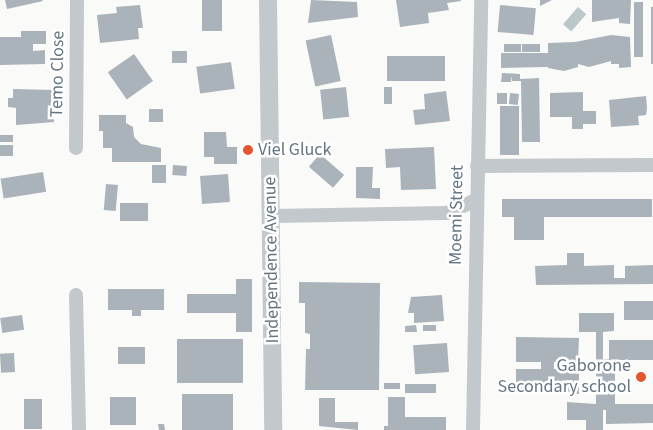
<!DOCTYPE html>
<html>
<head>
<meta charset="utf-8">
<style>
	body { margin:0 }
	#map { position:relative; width:653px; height:430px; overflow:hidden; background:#fafaf8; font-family:"Source Sans 3",sans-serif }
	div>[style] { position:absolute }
	.water>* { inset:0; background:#bbc7cb; transform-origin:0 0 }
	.building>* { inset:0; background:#aab3b9; transform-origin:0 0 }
	.minor>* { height:14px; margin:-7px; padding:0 7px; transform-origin:7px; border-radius:7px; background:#c3c8cc }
	.tertiary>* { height:18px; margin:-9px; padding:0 9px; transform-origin:9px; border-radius:9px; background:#c3c8cc }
	.dots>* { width:14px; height:14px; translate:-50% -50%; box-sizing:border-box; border:2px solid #fff; border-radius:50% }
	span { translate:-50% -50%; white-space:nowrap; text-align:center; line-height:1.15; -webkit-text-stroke:5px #fff; paint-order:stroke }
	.street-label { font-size:18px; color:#657683 }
	.poi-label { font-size:18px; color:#657683 }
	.left { translate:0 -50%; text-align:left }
	.right { translate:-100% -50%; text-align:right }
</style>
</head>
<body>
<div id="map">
	<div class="water">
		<div style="left:578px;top:7px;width:11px;height:23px;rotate:41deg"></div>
	</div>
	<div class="building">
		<div style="clip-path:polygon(5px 0,42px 0,43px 1px,7px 9px)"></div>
		<div style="left:202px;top:0;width:20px;height:31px"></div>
		<div style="clip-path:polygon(311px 0,357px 2px,358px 17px,308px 23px)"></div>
		<div style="clip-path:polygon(396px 0,461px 0,461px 1px,447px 3px,449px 10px,428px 13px,429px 23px,400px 27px)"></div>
		<div style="clip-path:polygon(540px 0,552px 0,540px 6px)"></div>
		<div style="clip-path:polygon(592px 0,631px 0,630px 24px,619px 23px,619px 18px,592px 22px)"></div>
		<div style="left:634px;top:2px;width:9px;height:55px"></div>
		<div style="clip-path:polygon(140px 5px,143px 28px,138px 28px,139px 39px,100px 43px,97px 15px,117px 13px,116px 7px)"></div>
		<div style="left:500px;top:5px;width:36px;height:27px;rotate:5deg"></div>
		<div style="left:651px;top:7px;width:2px;height:57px"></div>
		<div style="clip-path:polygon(21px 31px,46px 31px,46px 44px,33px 44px,33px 51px,45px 50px,45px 64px,0 65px,0 37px,21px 37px)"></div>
		<div style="left:331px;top:35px;width:47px;height:26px;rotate:78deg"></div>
		<div style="clip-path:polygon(611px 35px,630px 37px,631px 67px,619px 68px,619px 64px,611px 64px,611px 61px,589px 67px,578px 64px,578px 67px,564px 71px,548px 68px,548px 62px,548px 67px,501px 68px,501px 53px,548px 53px,548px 43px,575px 42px)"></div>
		<div style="left:504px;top:44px;width:17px;height:8px"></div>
		<div style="left:522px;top:44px;width:18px;height:8px"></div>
		<div style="left:172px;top:51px;width:15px;height:12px"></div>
		<div style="left:134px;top:54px;width:33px;height:32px;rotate:55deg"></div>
		<div style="left:387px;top:56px;width:58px;height:25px"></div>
		<div style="left:231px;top:62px;width:27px;height:35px;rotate:82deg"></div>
		<div style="clip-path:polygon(502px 73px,520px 74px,520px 79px,539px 78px,540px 142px,522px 142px,521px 81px,512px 81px,511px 76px,511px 82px,501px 82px)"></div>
		<div style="left:346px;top:87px;width:30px;height:26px;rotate:84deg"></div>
		<div style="left:384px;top:87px;width:8px;height:17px"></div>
		<div style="clip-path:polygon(13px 89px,54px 90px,54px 122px,16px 125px,16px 108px,8px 107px,8px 98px,13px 98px)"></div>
		<div style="clip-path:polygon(446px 91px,450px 121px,415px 125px,413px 110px,425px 109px,424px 94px)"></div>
		<div style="clip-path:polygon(583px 92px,583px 111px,596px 111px,596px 124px,583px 124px,583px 129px,572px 129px,572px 117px,550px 117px,550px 93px)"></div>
		<div style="left:497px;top:93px;width:10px;height:11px"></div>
		<div style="left:510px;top:93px;width:9px;height:11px;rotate:6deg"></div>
		<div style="clip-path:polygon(646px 96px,647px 108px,646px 115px,638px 116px,639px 125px,611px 127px,609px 100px)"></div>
		<div style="left:500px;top:106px;width:19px;height:49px"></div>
		<div style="left:149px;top:109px;width:14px;height:13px"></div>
		<div style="clip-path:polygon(99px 115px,126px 115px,126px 123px,133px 127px,134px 137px,141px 144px,161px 148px,161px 162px,112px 162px,112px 148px,103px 148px,103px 131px,99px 131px)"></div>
		<div style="clip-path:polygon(204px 132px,226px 132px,227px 147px,237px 147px,237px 164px,214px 164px,214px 157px,204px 157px)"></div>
		<div style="left:0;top:135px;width:13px;height:7px"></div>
		<div style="left:0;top:145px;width:13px;height:11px"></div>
		<div style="clip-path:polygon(434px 147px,436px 189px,401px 190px,400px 167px,386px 168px,385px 149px)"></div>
		<div style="left:320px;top:154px;width:32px;height:17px;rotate:41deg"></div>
		<div style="left:152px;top:165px;width:14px;height:18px"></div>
		<div style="left:173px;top:165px;width:14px;height:10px;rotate:4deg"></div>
		<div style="clip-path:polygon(356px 167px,373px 167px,372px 188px,380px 188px,380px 199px,356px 198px)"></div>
		<div style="left:43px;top:172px;width:20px;height:43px;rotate:81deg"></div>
		<div style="left:228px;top:174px;width:28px;height:28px;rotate:86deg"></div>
		<div style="left:106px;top:184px;width:12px;height:26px;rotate:5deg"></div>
		<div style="clip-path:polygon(502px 199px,652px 199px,652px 217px,544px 217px,544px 240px,514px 240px,514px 217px,502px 217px)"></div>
		<div style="left:148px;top:203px;width:18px;height:28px;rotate:90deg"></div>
		<div style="clip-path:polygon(567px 253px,584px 253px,584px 266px,614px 265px,614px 278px,625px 278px,625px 266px,653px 265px,653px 284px,536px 285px,535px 266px,567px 265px)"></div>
		<div style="clip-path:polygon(236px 279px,252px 279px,252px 332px,236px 332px,236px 313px,187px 313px,187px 294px,236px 294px)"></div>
		<div style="clip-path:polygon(299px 282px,380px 283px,379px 390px,305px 390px,306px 349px,310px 349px,310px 334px,305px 333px,305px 303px,299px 303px)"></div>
		<div style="clip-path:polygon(108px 289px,164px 289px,164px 310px,141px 310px,141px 316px,132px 316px,132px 310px,108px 310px)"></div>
		<div style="clip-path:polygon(442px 295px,444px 321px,414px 323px,414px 313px,408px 313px,411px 297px)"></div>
		<div style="left:624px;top:301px;width:29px;height:19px"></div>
		<div style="clip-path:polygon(579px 313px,614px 313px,614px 331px,603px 332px,603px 359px,609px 359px,609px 340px,653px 340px,653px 360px,615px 360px,615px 404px,653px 404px,653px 423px,606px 424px,606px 410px,603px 410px,603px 430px,586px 430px,586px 420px,567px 420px,567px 402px,596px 404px,596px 332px,579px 332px)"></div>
		<div style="left:22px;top:315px;width:15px;height:22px;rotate:82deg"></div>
		<div style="clip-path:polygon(416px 325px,417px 332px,405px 332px,405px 326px)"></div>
		<div style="left:423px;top:325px;width:13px;height:6px"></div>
		<div style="clip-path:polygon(516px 337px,579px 338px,578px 362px,554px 362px,554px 369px,579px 369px,579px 394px,516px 393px,516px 369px,541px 369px,541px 362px,516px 362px)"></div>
		<div style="left:177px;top:339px;width:66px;height:44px"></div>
		<div style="left:447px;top:343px;width:29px;height:34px;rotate:86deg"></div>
		<div style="left:118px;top:347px;width:27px;height:17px"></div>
		<div style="left:14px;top:353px;width:19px;height:14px;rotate:87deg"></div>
		<div style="left:384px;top:383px;width:16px;height:6px"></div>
		<div style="left:405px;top:384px;width:31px;height:9px"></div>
		<div style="left:182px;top:394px;width:51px;height:36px"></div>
		<div style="left:110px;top:397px;width:26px;height:28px"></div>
		<div style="clip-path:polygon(388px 397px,405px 397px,405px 417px,446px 417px,446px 430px,384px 430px,384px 426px,388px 426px)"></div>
		<div style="clip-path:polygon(319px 398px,335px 398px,335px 422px,358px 422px,358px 430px,319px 426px)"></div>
		<div style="left:24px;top:399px;width:18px;height:30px"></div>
		<div style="clip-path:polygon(158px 424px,164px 424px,165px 430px,159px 430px)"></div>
	</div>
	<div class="minor">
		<div style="left:76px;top:148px;width:148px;rotate:-89.6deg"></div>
		<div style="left:477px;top:166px;width:176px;rotate:-0.3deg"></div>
		<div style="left:272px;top:216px;width:175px;rotate:-1deg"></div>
		<div style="left:447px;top:213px;width:32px;rotate:-24deg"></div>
		<div style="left:76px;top:295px;width:135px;rotate:88.7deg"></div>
		<div style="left:473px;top:430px;width:430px;rotate:-88.9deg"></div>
	</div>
	<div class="tertiary">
		<div style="left:268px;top:0;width:430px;rotate:89.3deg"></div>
	</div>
	<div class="dots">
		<div style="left:248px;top:150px;background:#e4572e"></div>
		<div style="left:641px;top:377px;background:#e4572e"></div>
	</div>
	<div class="street-label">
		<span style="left:58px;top:74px;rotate:-89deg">Temo Close</span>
		<span style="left:457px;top:215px;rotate:-89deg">Moemi Street</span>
		<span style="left:272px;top:260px;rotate:-91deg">Independence Avenue</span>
	</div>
	<div class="poi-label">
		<span class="left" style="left:258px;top:150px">Viel Gluck</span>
		<span class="right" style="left:631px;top:377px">Gaborone<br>Secondary school</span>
	</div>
</div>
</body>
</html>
